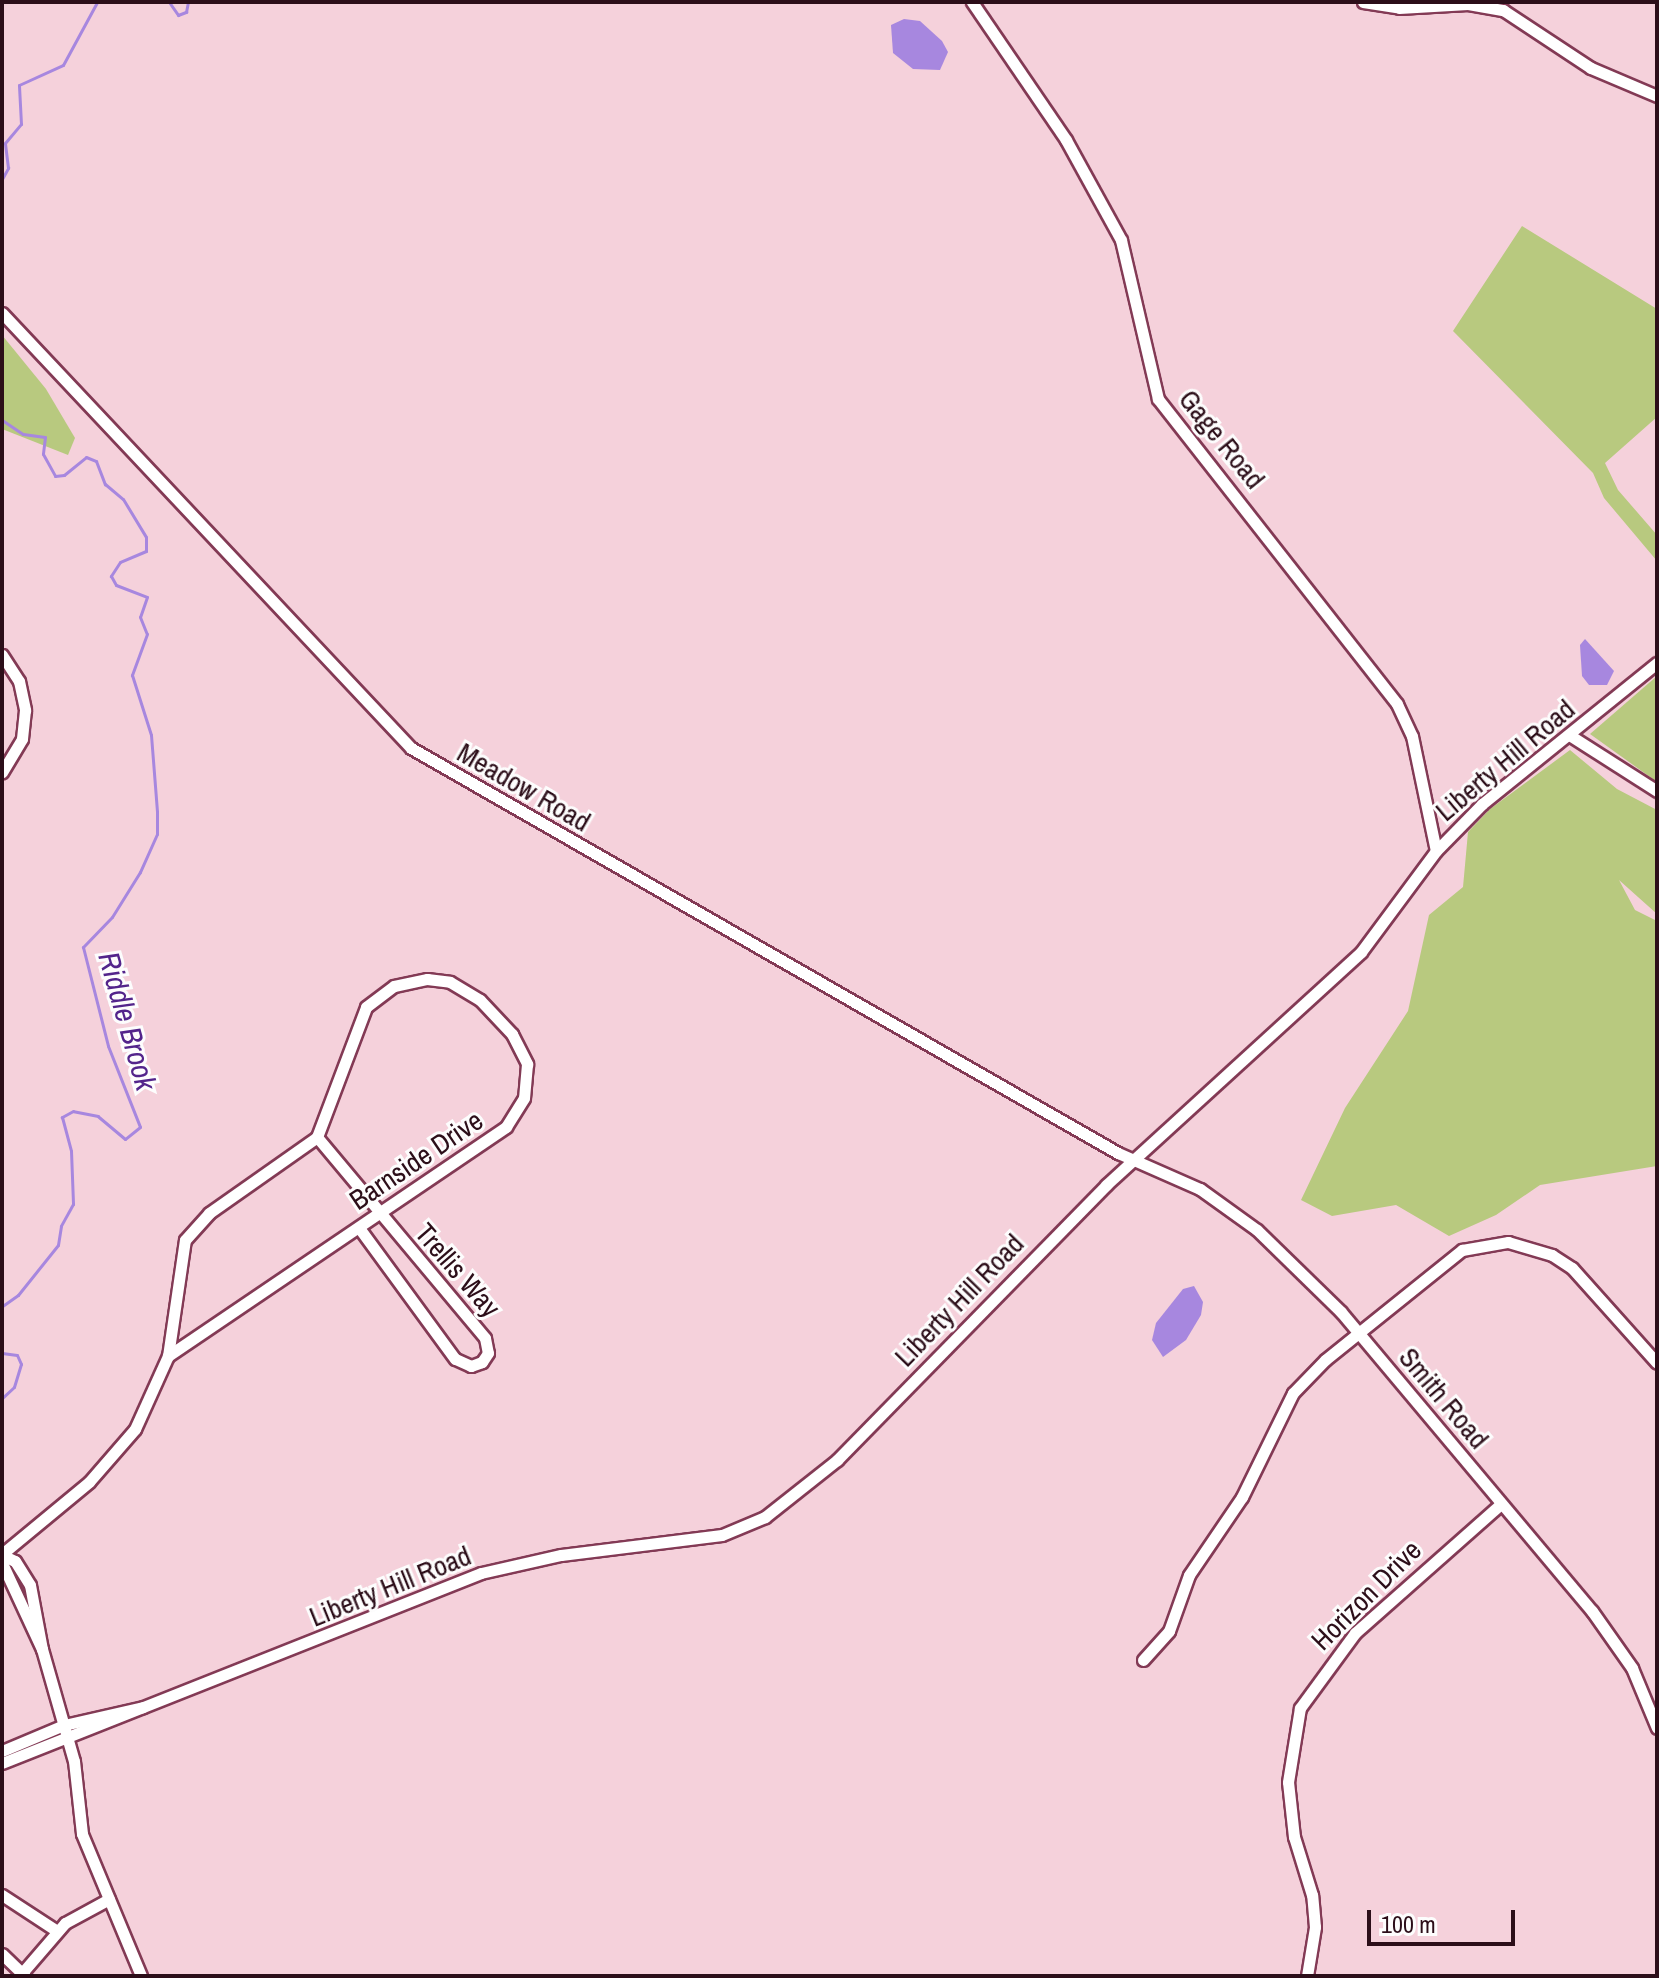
<!DOCTYPE html>
<html>
<head>
<meta charset="utf-8">
<style>
	body { margin:0 }
	#map { position:relative; width:1659px; height:1978px; overflow:hidden; background:#f5d1db; font-family:"Archivo Narrow",sans-serif }
	div>[style] { position:absolute }
	.green>* { inset:0; background:#b8c97f }
	.water>* { inset:0; background:#a787df }
	.stream>* { height:3px; margin:-1.5px; padding:0 1.5px; transform-origin:1.5px; border-radius:1.5px; background:#a787df }
	.roads { filter:drop-shadow(2px 0 #833a55) drop-shadow(-2px 0 #833a55) drop-shadow(0 2px #833a55) drop-shadow(0 -2px #833a55) }
	.minor>* { height:11px; margin:-5.5px; padding:0 5.5px; transform-origin:5.5px; border-radius:5.5px; background:#fff }
	span { translate:-50% -50%; white-space:nowrap; text-align:center; line-height:1.15; -webkit-text-stroke:6px #fdfdfd; paint-order:stroke }
	.street-label { font-size:28px; color:#2c0e19 }
	.water-label { font-size:30px; color:#53248b; font-style:italic }
	.frame { position:absolute; inset:0; border:4px solid #2c0e19; pointer-events:none }
	.scale { position:absolute; left:1367px; top:1910px; width:148px; height:36px; box-sizing:border-box; border:4px solid #2c0e19; border-top:0; padding-left:10px; font-size:24px; line-height:28px; white-space:nowrap; color:#2c0e19; -webkit-text-stroke:6px #fdfdfd; paint-order:stroke }
</style>
</head>
<body>
<div id="map">
	<div class="green">
		<div style="clip-path:polygon(1522px 226px,1657px 309px,1657px 417px,1605px 463px,1618px 490px,1657px 535px,1657px 561px,1604px 498px,1593px 473px,1453px 331px)"></div>
		<div style="clip-path:polygon(2px 335px,46px 389px,75px 438px,68px 455px,2px 429px)"></div>
		<div style="clip-path:polygon(1657px 676px,1657px 782px,1590px 734px)"></div>
		<div style="clip-path:polygon(1570px 750px,1617px 789px,1657px 810px,1657px 914px,1619px 880px,1635px 910px,1657px 921px,1657px 1166px,1540px 1185px,1496px 1215px,1449px 1236px,1396px 1205px,1332px 1216px,1301px 1200px,1345px 1108px,1408px 1011px,1429px 915px,1463px 887px,1468px 832px,1490px 809px)"></div>
	</div>
	<div class="water">
		<div style="clip-path:polygon(904px 19px,920px 21px,942px 41px,948px 52px,940px 70px,913px 69px,893px 53px,891px 25px)"></div>
		<div style="clip-path:polygon(1585px 639px,1614px 671px,1607px 685px,1589px 685px,1582px 676px,1580px 645px)"></div>
		<div style="clip-path:polygon(1194px 1286px,1203px 1302px,1201px 1315px,1186px 1340px,1163px 1357px,1152px 1340px,1156px 1323px,1183px 1289px)"></div>
	</div>
	<div class="stream">
		<div style="left:169px;top:2px;width:16px;rotate:55deg"></div>
		<div style="left:178px;top:15px;width:9px;rotate:-21deg"></div>
		<div style="left:186px;top:12px;width:10px;rotate:-79deg"></div>
		<div style="left:2px;top:179px;width:13px;rotate:-61deg"></div>
		<div style="left:8px;top:168px;width:25px;rotate:-97deg"></div>
		<div style="left:5px;top:143px;width:25px;rotate:-50deg"></div>
		<div style="left:21px;top:124px;width:39px;rotate:-93deg"></div>
		<div style="left:19px;top:85px;width:48px;rotate:-24.4deg"></div>
		<div style="left:63px;top:65px;width:72px;rotate:-61.6deg"></div>
		<div style="left:2px;top:420px;width:25px;rotate:34deg"></div>
		<div style="left:23px;top:434px;width:22px;rotate:8deg"></div>
		<div style="left:45px;top:437px;width:17px;rotate:97deg"></div>
		<div style="left:43px;top:454px;width:25px;rotate:61deg"></div>
		<div style="left:55px;top:476px;width:9px;rotate:-6deg"></div>
		<div style="left:64px;top:475px;width:28px;rotate:-39deg"></div>
		<div style="left:86px;top:457px;width:11px;rotate:22deg"></div>
		<div style="left:96px;top:461px;width:25px;rotate:69deg"></div>
		<div style="left:105px;top:484px;width:23px;rotate:40deg"></div>
		<div style="left:123px;top:499px;width:44px;rotate:58.8deg"></div>
		<div style="left:146px;top:537px;width:14px;rotate:90deg"></div>
		<div style="left:146px;top:551px;width:28px;rotate:157deg"></div>
		<div style="left:120px;top:562px;width:17px;rotate:123deg"></div>
		<div style="left:111px;top:576px;width:10px;rotate:61deg"></div>
		<div style="left:116px;top:585px;width:33px;rotate:21deg"></div>
		<div style="left:147px;top:597px;width:21px;rotate:109deg"></div>
		<div style="left:140px;top:617px;width:18px;rotate:68deg"></div>
		<div style="left:147px;top:634px;width:44px;rotate:110.1deg"></div>
		<div style="left:132px;top:675px;width:63px;rotate:72.4deg"></div>
		<div style="left:151px;top:735px;width:77px;rotate:85.5deg"></div>
		<div style="left:157px;top:812px;width:22px;rotate:90deg"></div>
		<div style="left:157px;top:834px;width:42px;rotate:114.1deg"></div>
		<div style="left:140px;top:872px;width:53px;rotate:121.9deg"></div>
		<div style="left:112px;top:917px;width:42px;rotate:134deg"></div>
		<div style="left:83px;top:947px;width:102px;rotate:75.8deg"></div>
		<div style="left:108px;top:1046px;width:87px;rotate:68.4deg"></div>
		<div style="left:140px;top:1127px;width:19px;rotate:141deg"></div>
		<div style="left:125px;top:1139px;width:35px;rotate:-140deg"></div>
		<div style="left:98px;top:1116px;width:25px;rotate:-169deg"></div>
		<div style="left:73px;top:1111px;width:13px;rotate:151deg"></div>
		<div style="left:62px;top:1117px;width:35px;rotate:75deg"></div>
		<div style="left:71px;top:1151px;width:53px;rotate:87.8deg"></div>
		<div style="left:73px;top:1204px;width:25px;rotate:119deg"></div>
		<div style="left:61px;top:1226px;width:19px;rotate:99deg"></div>
		<div style="left:58px;top:1245px;width:64px;rotate:128.7deg"></div>
		<div style="left:18px;top:1295px;width:19px;rotate:145deg"></div>
		<div style="left:2px;top:1353px;width:15px;rotate:8deg"></div>
		<div style="left:17px;top:1355px;width:10px;rotate:66deg"></div>
		<div style="left:21px;top:1364px;width:24px;rotate:107deg"></div>
		<div style="left:14px;top:1387px;width:16px;rotate:137deg"></div>
	</div>
	<div class="roads">
		<div class="minor">
			<div style="left:972px;top:2px;width:167px;rotate:55.7deg"></div>
			<div style="left:1066px;top:140px;width:114px;rotate:61.2deg"></div>
			<div style="left:1121px;top:240px;width:163px;rotate:76.9deg"></div>
			<div style="left:1158px;top:399px;width:387px;rotate:51.9deg"></div>
			<div style="left:1397px;top:704px;width:35px;rotate:65deg"></div>
			<div style="left:1412px;top:736px;width:117px;rotate:78.2deg"></div>
			<div style="left:1363px;top:2px;width:36px;rotate:9deg"></div>
			<div style="left:1399px;top:8px;width:69px;rotate:-3.3deg"></div>
			<div style="left:1468px;top:4px;width:36px;rotate:10deg"></div>
			<div style="left:1503px;top:10px;width:105px;rotate:33.4deg"></div>
			<div style="left:1591px;top:68px;width:72px;rotate:23deg"></div>
			<div style="left:2px;top:313px;width:597px;rotate:46.76deg"></div>
			<div style="left:411px;top:748px;width:815px;rotate:29.81deg"></div>
			<div style="left:1118px;top:1153px;width:90px;rotate:23.7deg"></div>
			<div style="left:1200px;top:1189px;width:70px;rotate:35.7deg"></div>
			<div style="left:1257px;top:1230px;width:117px;rotate:44.3deg"></div>
			<div style="left:1341px;top:1312px;width:390px;rotate:50deg"></div>
			<div style="left:1592px;top:1611px;width:70px;rotate:54.9deg"></div>
			<div style="left:1632px;top:1668px;width:65px;rotate:67.4deg"></div>
			<div style="left:2px;top:655px;width:31px;rotate:57deg"></div>
			<div style="left:19px;top:681px;width:30px;rotate:78deg"></div>
			<div style="left:25px;top:710px;width:29px;rotate:96deg"></div>
			<div style="left:22px;top:739px;width:39px;rotate:121deg"></div>
			<div style="left:1571px;top:736px;width:102px;rotate:32.6deg"></div>
			<div style="left:317px;top:1137px;width:262px;rotate:50.1deg"></div>
			<div style="left:485px;top:1338px;width:15px;rotate:79deg"></div>
			<div style="left:488px;top:1353px;width:11px;rotate:124deg"></div>
			<div style="left:482px;top:1362px;width:12px;rotate:160deg"></div>
			<div style="left:471px;top:1366px;width:17px;rotate:-156deg"></div>
			<div style="left:455px;top:1359px;width:162px;rotate:-126.2deg"></div>
			<div style="left:2px;top:1554px;width:113px;rotate:-39.6deg"></div>
			<div style="left:89px;top:1482px;width:70px;rotate:-49deg"></div>
			<div style="left:135px;top:1429px;width:80px;rotate:-65.7deg"></div>
			<div style="left:168px;top:1356px;width:117px;rotate:-81.7deg"></div>
			<div style="left:185px;top:1240px;width:36px;rotate:-48deg"></div>
			<div style="left:209px;top:1213px;width:132px;rotate:-35.1deg"></div>
			<div style="left:317px;top:1137px;width:139px;rotate:-69.3deg"></div>
			<div style="left:366px;top:1007px;width:35px;rotate:-37deg"></div>
			<div style="left:394px;top:986px;width:34px;rotate:-12deg"></div>
			<div style="left:427px;top:979px;width:23px;rotate:7deg"></div>
			<div style="left:450px;top:982px;width:35px;rotate:31deg"></div>
			<div style="left:480px;top:1000px;width:47px;rotate:46.7deg"></div>
			<div style="left:512px;top:1034px;width:34px;rotate:63deg"></div>
			<div style="left:527px;top:1064px;width:34px;rotate:95deg"></div>
			<div style="left:524px;top:1098px;width:34px;rotate:122deg"></div>
			<div style="left:506px;top:1127px;width:408px;rotate:145.9deg"></div>
			<div style="left:2px;top:1555px;width:14px;rotate:25deg"></div>
			<div style="left:15px;top:1561px;width:28px;rotate:58deg"></div>
			<div style="left:30px;top:1585px;width:65px;rotate:79.4deg"></div>
			<div style="left:2px;top:1563px;width:95px;rotate:65.1deg"></div>
			<div style="left:42px;top:1649px;width:116px;rotate:74.1deg"></div>
			<div style="left:74px;top:1761px;width:73px;rotate:83.7deg"></div>
			<div style="left:82px;top:1834px;width:154px;rotate:67.4deg"></div>
			<div style="left:1143px;top:1660px;width:39px;rotate:-48deg"></div>
			<div style="left:1169px;top:1631px;width:59px;rotate:-70.3deg"></div>
			<div style="left:1189px;top:1575px;width:94px;rotate:-55.8deg"></div>
			<div style="left:1242px;top:1497px;width:116px;rotate:-63.9deg"></div>
			<div style="left:1293px;top:1393px;width:46px;rotate:-45.9deg"></div>
			<div style="left:1325px;top:1360px;width:176px;rotate:-38.8deg"></div>
			<div style="left:1462px;top:1250px;width:47px;rotate:-9.9deg"></div>
			<div style="left:1508px;top:1242px;width:46px;rotate:16.5deg"></div>
			<div style="left:1552px;top:1255px;width:24px;rotate:33deg"></div>
			<div style="left:1572px;top:1268px;width:127px;rotate:48.2deg"></div>
			<div style="left:2px;top:1751px;width:67px;rotate:-22.8deg"></div>
			<div style="left:64px;top:1725px;width:81px;rotate:-12.8deg"></div>
			<div style="left:2px;top:1763px;width:515px;rotate:-21.64deg"></div>
			<div style="left:481px;top:1573px;width:82px;rotate:-12.7deg"></div>
			<div style="left:561px;top:1555px;width:162px;rotate:-7.1deg"></div>
			<div style="left:722px;top:1535px;width:47px;rotate:-22.7deg"></div>
			<div style="left:765px;top:1517px;width:92px;rotate:-38.4deg"></div>
			<div style="left:837px;top:1460px;width:385px;rotate:-45.6deg"></div>
			<div style="left:1106px;top:1185px;width:345px;rotate:-42.4deg"></div>
			<div style="left:1361px;top:952px;width:126px;rotate:-53.4deg"></div>
			<div style="left:1436px;top:851px;width:66px;rotate:-45.6deg"></div>
			<div style="left:1482px;top:804px;width:225px;rotate:-38.9deg"></div>
			<div style="left:2px;top:1895px;width:66px;rotate:33.2deg"></div>
			<div style="left:2px;top:1954px;width:32px;rotate:44deg"></div>
			<div style="left:22px;top:1973px;width:66px;rotate:-49.3deg"></div>
			<div style="left:65px;top:1923px;width:50px;rotate:-28.6deg"></div>
			<div style="left:1307px;top:1976px;width:50px;rotate:-80.7deg"></div>
			<div style="left:1315px;top:1927px;width:32px;rotate:-95deg"></div>
			<div style="left:1312px;top:1895px;width:61px;rotate:-107.2deg"></div>
			<div style="left:1294px;top:1837px;width:55px;rotate:-96.2deg"></div>
			<div style="left:1288px;top:1782px;width:75px;rotate:-80.8deg"></div>
			<div style="left:1300px;top:1708px;width:93px;rotate:-53.7deg"></div>
			<div style="left:1355px;top:1633px;width:195px;rotate:-41.5deg"></div>
		</div>
	</div>
	<div class="street-label">
		<span style="left:1222px;top:439px;rotate:51deg">Gage Road</span>
		<span style="left:1505px;top:760px;rotate:-40deg">Liberty Hill Road</span>
		<span style="left:524px;top:787px;rotate:30deg">Meadow Road</span>
		<span style="left:416px;top:1160px;rotate:-34deg">Barnside Drive</span>
		<span style="left:458px;top:1270px;rotate:49deg">Trellis Way</span>
		<span style="left:959px;top:1300px;rotate:-46deg">Liberty Hill Road</span>
		<span style="left:1444px;top:1398px;rotate:50deg">Smith Road</span>
		<span style="left:390px;top:1586px;rotate:-22deg">Liberty Hill Road</span>
		<span style="left:1366px;top:1595px;rotate:-45deg">Horizon Drive</span>
	</div>
	<div class="water-label">
		<span style="left:128px;top:1021px;rotate:74deg">Riddle Brook</span>
	</div>
	<div class="frame"></div>
	<div class="scale">100 m</div>
</div>
</body>
</html>
